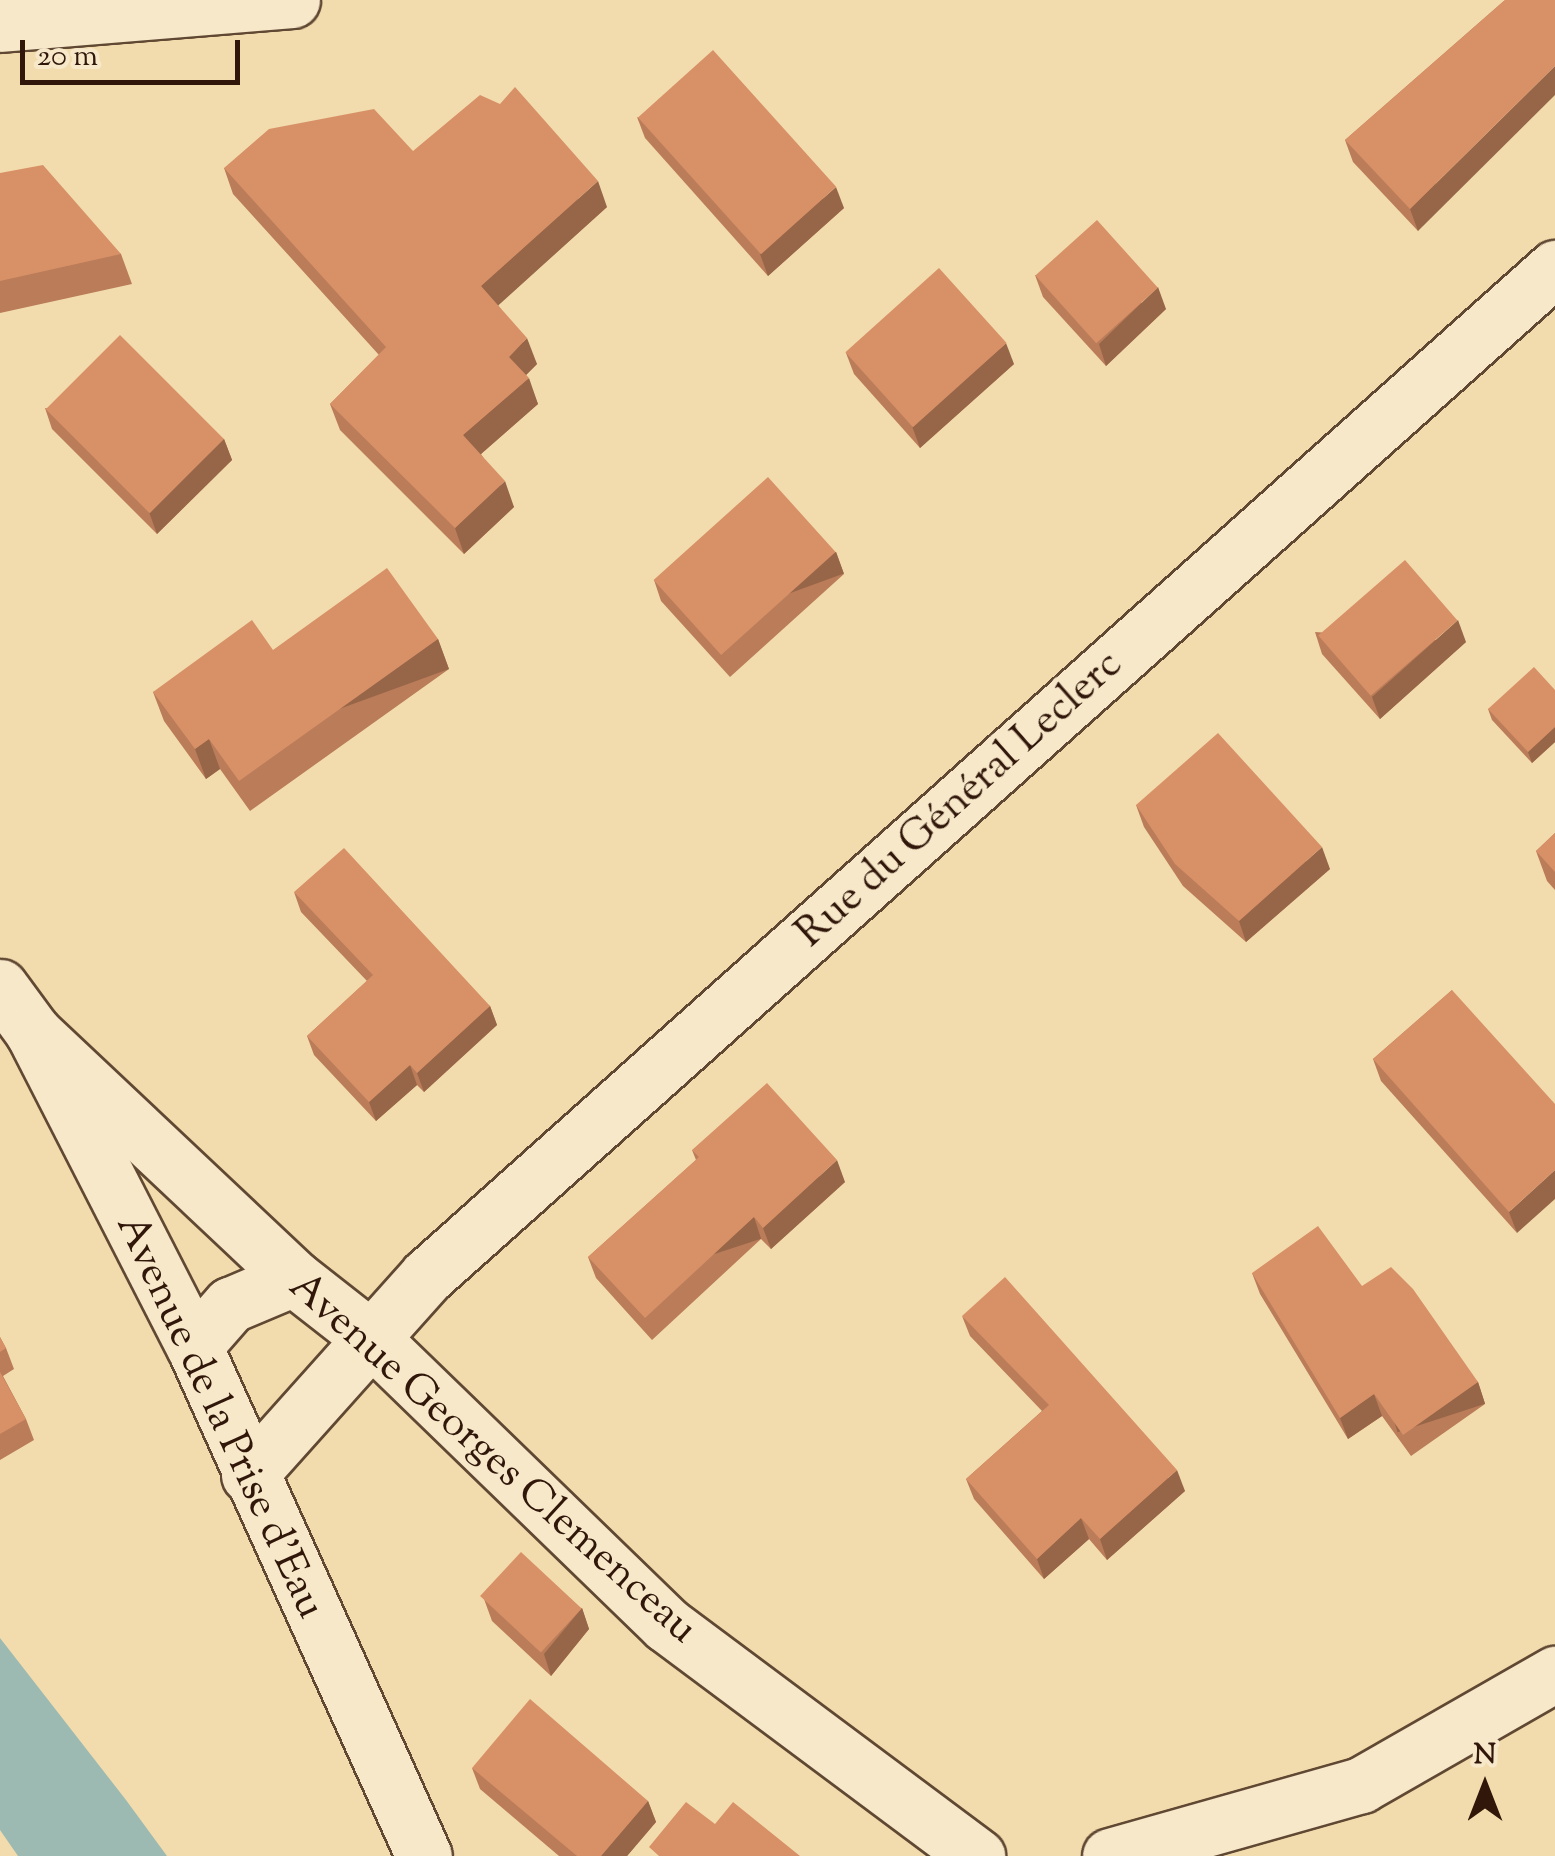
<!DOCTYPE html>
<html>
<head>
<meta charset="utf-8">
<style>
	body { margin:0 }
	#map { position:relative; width:1555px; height:1856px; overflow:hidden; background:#f2dcad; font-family:"Sorts Mill Goudy",serif }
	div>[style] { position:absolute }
	.water>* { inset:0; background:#9dbab2 }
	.roads { filter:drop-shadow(2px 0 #604833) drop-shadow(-2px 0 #604833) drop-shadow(0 2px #604833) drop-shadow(0 -2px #604833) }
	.minor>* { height:55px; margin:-27.5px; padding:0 27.5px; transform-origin:27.5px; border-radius:27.5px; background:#f7e8ca }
	.wall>* { inset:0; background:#ba7c59 }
	.shaded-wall>* { inset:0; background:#976548; transform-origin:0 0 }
	.building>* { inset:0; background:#d89067; transform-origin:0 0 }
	span { translate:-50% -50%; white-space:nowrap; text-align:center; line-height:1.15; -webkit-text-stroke:10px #f7e8ca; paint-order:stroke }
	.street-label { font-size:42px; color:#30170a }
	.north { position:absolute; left:1435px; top:1736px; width:100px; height:100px; -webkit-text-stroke:8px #f7e8ca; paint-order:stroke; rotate:0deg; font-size:28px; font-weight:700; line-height:40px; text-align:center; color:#30170a }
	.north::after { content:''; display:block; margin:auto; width:35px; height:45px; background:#30170a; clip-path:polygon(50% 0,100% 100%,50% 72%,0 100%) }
	.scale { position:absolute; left:20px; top:40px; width:220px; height:45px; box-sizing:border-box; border:5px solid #30170a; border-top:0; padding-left:12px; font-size:30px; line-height:35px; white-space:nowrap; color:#30170a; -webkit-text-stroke:8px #f7e8ca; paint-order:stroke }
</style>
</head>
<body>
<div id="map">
	<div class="water">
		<div style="clip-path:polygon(0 1638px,126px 1800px,167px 1856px,18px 1856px,0 1830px)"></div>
	</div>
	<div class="roads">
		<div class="minor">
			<div style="left:0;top:24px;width:293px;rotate:-4.7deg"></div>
			<div style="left:0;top:987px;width:56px;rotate:53.7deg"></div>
			<div style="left:33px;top:1032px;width:353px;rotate:62.9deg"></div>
			<div style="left:194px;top:1346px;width:559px;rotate:65.73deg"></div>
			<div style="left:33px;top:1032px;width:359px;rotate:43.3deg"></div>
			<div style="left:294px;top:1278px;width:100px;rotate:38.1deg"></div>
			<div style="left:373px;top:1340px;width:409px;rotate:44.1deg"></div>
			<div style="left:667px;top:1625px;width:387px;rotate:36.7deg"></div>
			<div style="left:194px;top:1346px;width:55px;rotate:-48.7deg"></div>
			<div style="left:230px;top:1305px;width:69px;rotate:-22.9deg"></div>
			<div style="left:249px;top:1475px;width:267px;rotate:-48.2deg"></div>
			<div style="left:427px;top:1276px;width:1513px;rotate:-41.78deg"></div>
			<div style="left:1110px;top:1856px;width:261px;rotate:-15.8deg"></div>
			<div style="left:1361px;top:1785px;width:224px;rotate:-29.8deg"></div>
		</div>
	</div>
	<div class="wall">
		<div style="clip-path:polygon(1505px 0,1418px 231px,1353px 162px,1345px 140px)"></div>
		<div style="clip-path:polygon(637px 117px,844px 208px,768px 276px,645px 138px)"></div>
		<div style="clip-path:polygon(413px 151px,607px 207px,498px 305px,537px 364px,526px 375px,538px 404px,481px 454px,514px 507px,464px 554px,340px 430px,330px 404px,379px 355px,233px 194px,224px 168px)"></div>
		<div style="clip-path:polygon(0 173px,121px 254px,132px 284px,0 313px)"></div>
		<div style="clip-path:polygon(1035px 275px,1166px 309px,1106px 366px,1043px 297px)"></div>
		<div style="clip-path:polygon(846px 353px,1014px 364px,920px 448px,854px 374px)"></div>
		<div style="clip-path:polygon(45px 408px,224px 439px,232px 460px,157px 534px,52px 429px)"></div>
		<div style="clip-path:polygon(836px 552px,844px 574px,730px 677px,661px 601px,654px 580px)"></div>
		<div style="clip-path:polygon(1315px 632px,1466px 642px,1380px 719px,1322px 654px)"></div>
		<div style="clip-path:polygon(438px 639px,449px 669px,250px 811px,220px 769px,206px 779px,164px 721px,153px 692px,273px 650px)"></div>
		<div style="clip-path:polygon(1555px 690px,1555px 742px,1532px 763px,1492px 720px,1488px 709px)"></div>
		<div style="clip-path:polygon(1136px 805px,1330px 869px,1246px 942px,1183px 886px,1144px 827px)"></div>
		<div style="clip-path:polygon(1555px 833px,1555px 890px,1547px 881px,1536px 851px)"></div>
		<div style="clip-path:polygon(294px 892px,490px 1006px,497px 1025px,424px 1092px,417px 1085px,376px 1121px,314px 1055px,307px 1036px,367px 981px,301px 912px)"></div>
		<div style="clip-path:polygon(1452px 990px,1517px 1233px,1381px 1081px,1373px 1059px)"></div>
		<div style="clip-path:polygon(692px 1150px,845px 1182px,771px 1249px,761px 1239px,652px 1340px,596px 1278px,588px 1257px,696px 1160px)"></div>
		<div style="clip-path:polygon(1252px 1273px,1362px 1286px,1478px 1382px,1485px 1404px,1411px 1456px,1382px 1416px,1348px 1439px,1260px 1294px)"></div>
		<div style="clip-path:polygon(962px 1316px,1185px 1491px,1107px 1560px,1089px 1539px,1044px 1579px,974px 1499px,966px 1479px,1042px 1411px,970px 1336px)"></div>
		<div style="clip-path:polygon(0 1337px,6px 1348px,14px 1369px,3px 1376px,26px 1419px,34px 1440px,0 1460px)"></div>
		<div style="clip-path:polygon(484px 1599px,582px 1608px,589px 1629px,551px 1676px,492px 1621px)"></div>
		<div style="clip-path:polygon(472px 1768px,648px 1801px,656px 1822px,627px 1856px,559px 1856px,480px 1789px)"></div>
	</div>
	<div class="shaded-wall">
		<div style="clip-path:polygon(1555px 66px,1555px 95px,1418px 231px,1410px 209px)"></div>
		<div style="clip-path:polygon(598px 181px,607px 207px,491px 312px,481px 286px)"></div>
		<div style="clip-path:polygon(836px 187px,844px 208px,768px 276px,760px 254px)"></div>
		<div style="clip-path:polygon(1158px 287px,1166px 309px,1106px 366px,1099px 344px)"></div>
		<div style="clip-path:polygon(527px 338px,537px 364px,518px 383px,509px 357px)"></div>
		<div style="clip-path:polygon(1006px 343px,1014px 364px,920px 448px,912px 426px)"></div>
		<div style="clip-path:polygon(529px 378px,538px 404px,473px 461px,463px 435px)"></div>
		<div style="clip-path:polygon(224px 439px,232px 460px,157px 534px,149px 512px)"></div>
		<div style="clip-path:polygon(505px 481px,514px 507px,464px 554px,455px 528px)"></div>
		<div style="left:836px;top:552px;width:23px;height:154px;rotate:70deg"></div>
		<div style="clip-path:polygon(1458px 620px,1466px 642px,1380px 719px,1372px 697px)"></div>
		<div style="left:438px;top:639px;width:32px;height:244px;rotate:70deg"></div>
		<div style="clip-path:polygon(1555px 727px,1555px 742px,1532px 763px,1528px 752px)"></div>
		<div style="clip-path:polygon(209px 739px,220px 769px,206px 779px,195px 749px)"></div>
		<div style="clip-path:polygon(1322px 847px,1330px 869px,1246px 942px,1239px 921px)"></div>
		<div style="clip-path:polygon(490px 1006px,497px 1025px,424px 1092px,417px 1073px)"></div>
		<div style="clip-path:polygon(410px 1065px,417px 1085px,376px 1121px,369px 1102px)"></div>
		<div style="clip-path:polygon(837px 1160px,845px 1182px,771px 1249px,763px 1228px)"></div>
		<div style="clip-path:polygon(1555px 1170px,1555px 1199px,1517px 1233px,1509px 1212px)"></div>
		<div style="left:754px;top:1217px;width:23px;height:149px;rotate:72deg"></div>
		<div style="left:1478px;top:1382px;width:23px;height:92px;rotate:72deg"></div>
		<div style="clip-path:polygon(1374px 1394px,1382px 1416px,1348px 1439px,1340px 1418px)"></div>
		<div style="clip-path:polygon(1177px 1470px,1185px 1491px,1107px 1560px,1100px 1539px)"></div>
		<div style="clip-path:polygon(1081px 1518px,1089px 1539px,1044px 1579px,1037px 1559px)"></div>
		<div style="clip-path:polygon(582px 1608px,589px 1629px,551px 1676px,544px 1654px)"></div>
		<div style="clip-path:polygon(648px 1801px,656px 1822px,627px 1856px,601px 1856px)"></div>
	</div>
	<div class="building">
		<div style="clip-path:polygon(1505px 0,1555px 0,1555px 66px,1410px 209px,1345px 140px)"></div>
		<div style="left:713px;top:50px;width:184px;height:101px;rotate:48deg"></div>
		<div style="clip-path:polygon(515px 87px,598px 181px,481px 286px,527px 338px,509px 357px,529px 378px,463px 435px,505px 481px,455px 528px,330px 404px,386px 347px,224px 168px,269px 129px,374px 109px,413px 151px,480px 95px,500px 104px)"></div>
		<div style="clip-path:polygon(43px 165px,121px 254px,0 281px,0 173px)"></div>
		<div style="left:1097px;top:220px;width:91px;height:83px;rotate:48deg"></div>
		<div style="left:939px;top:268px;width:101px;height:126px;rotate:48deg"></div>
		<div style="left:120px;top:335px;width:147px;height:105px;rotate:45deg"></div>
		<div style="left:768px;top:477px;width:101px;height:154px;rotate:48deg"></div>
		<div style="left:1405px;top:560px;width:80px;height:115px;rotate:49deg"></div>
		<div style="clip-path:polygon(387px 568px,438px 639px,239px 781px,209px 739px,195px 749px,153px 692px,252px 620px,273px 650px)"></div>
		<div style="clip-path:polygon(1534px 667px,1555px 690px,1555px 727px,1528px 752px,1488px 709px)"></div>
		<div style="clip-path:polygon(1218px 733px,1322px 847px,1239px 921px,1175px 864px,1136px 805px)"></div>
		<div style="clip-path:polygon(1555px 833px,1555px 872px,1536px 851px)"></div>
		<div style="clip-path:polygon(344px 848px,490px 1006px,417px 1073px,410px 1065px,369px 1102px,307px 1036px,373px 975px,294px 892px)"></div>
		<div style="clip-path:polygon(1452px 990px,1555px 1104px,1555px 1170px,1509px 1212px,1373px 1059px)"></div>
		<div style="clip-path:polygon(767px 1083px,837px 1160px,763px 1228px,754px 1217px,645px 1318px,588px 1257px,699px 1157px,692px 1150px)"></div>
		<div style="clip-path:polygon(1318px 1226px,1362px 1286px,1391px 1267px,1413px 1289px,1478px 1382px,1403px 1435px,1374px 1394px,1340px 1418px,1252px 1273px)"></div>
		<div style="clip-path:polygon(1005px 1277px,1177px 1470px,1100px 1539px,1081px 1518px,1037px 1559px,966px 1479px,1049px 1405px,962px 1316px)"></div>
		<div style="clip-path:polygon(0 1337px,6px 1348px,0 1352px)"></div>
		<div style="clip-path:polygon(0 1372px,26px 1419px,0 1434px)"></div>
		<div style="left:521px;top:1552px;width:83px;height:60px;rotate:43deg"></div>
		<div style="clip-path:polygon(530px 1699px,648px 1801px,601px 1856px,577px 1856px,472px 1768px)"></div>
		<div style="clip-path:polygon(686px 1802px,715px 1824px,733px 1802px,800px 1856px,659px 1856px,649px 1847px)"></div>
	</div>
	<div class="street-label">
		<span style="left:960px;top:800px;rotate:-42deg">Rue du Général Leclerc</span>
		<span style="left:219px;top:1417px;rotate:65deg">Avenue de la Prise d'Eau</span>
		<span style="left:492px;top:1459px;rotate:42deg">Avenue Georges Clemenceau</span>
	</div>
	<div class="north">N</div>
	<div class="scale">20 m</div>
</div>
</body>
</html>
